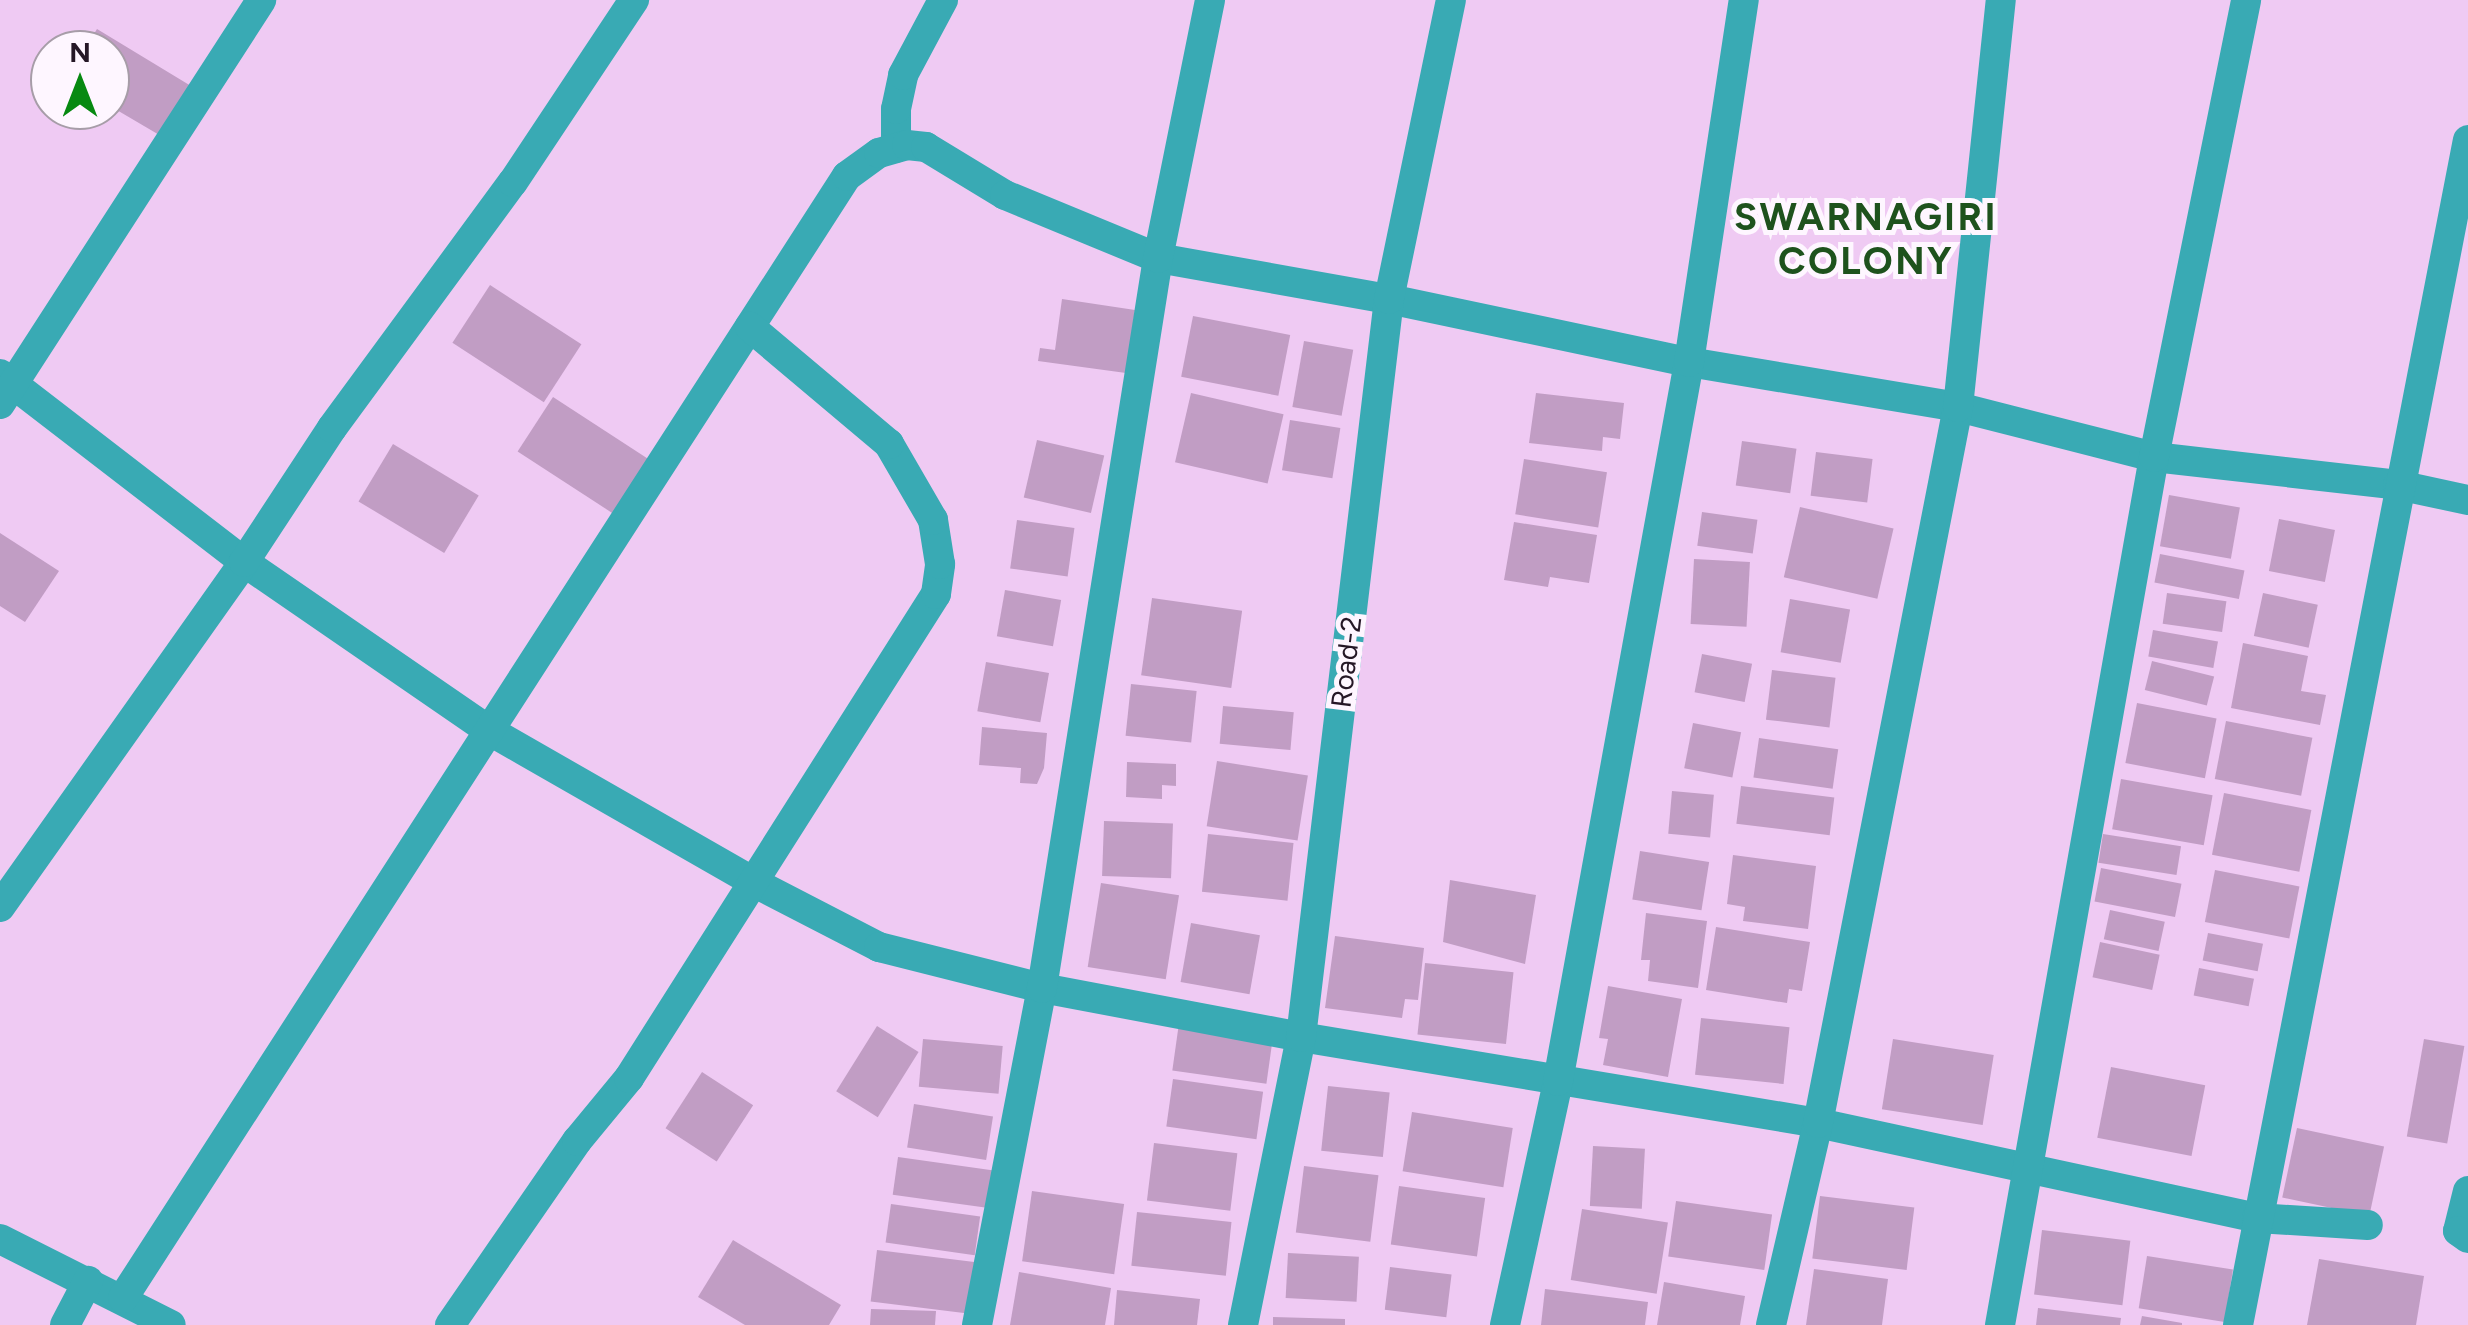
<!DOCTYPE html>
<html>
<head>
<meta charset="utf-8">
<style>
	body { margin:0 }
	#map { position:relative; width:2468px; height:1325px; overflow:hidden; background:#efcaf3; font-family:Figtree,sans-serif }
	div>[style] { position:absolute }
	.building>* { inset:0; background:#c19dc4; transform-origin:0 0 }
	.minor>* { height:30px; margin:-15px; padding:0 15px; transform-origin:15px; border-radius:15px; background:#39aab4 }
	span { translate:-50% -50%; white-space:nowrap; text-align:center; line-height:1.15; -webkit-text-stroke:10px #fef6ff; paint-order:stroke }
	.street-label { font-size:28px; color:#251726 }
	.district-label { font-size:38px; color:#1e521d; font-weight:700; letter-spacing:2.5px }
	.north { position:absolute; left:30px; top:30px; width:100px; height:100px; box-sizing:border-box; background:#fef6ff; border:2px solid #a79da8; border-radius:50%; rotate:0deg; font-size:28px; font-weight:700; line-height:40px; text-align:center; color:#251726 }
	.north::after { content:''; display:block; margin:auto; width:35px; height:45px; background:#078911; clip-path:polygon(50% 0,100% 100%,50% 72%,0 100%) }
</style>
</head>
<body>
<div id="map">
	<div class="building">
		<div style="clip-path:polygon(97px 29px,191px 86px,161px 136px,110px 106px,110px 50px,84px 50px)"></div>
		<div style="left:490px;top:285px;width:109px;height:69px;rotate:33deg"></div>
		<div style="clip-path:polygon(1062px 299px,1135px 310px,1126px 373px,1038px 361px,1040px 348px,1055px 350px)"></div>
		<div style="left:1193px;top:316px;width:99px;height:62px;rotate:11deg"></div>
		<div style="left:1304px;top:341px;width:50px;height:67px;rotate:10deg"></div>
		<div style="left:1191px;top:393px;width:95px;height:71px;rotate:13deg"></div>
		<div style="clip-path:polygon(1536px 393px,1624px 403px,1620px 439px,1603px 437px,1602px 451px,1529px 443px)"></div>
		<div style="left:553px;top:397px;width:115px;height:65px;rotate:33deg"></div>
		<div style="left:1290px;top:420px;width:51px;height:51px;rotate:9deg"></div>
		<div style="left:1037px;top:440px;width:69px;height:59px;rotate:13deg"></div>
		<div style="left:1742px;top:441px;width:55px;height:45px;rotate:8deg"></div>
		<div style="left:393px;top:444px;width:100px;height:67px;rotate:31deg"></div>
		<div style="left:1816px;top:452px;width:57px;height:44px;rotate:7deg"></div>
		<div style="left:1524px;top:459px;width:84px;height:56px;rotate:9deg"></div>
		<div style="left:2169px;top:495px;width:72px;height:52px;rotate:10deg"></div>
		<div style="left:1800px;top:507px;width:96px;height:72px;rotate:13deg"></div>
		<div style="left:1702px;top:512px;width:56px;height:34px;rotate:8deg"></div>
		<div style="left:2279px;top:519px;width:57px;height:53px;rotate:11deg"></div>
		<div style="left:1017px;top:520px;width:58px;height:49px;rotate:8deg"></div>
		<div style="clip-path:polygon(1514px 522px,1597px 535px,1589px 583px,1550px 577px,1548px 587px,1504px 580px)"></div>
		<div style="clip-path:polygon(0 533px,59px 571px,25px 622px,0 606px)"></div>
		<div style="left:2160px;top:554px;width:86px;height:29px;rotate:11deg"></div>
		<div style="left:1694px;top:559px;width:56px;height:65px;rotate:3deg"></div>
		<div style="left:1005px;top:590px;width:57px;height:47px;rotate:10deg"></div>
		<div style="left:2167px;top:593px;width:60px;height:31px;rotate:8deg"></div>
		<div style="left:2263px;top:593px;width:56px;height:44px;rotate:12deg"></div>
		<div style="left:1152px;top:598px;width:91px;height:78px;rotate:8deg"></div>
		<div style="left:1790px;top:599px;width:61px;height:54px;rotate:10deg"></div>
		<div style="left:2153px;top:630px;width:66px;height:27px;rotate:10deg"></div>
		<div style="clip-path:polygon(2243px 643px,2308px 656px,2301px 691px,2326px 695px,2320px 725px,2231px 708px)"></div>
		<div style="left:1702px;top:654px;width:51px;height:39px;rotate:11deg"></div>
		<div style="left:2152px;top:661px;width:64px;height:30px;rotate:14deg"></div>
		<div style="left:986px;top:662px;width:64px;height:50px;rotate:10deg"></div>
		<div style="left:1772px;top:670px;width:64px;height:50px;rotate:7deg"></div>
		<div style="left:1131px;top:684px;width:66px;height:52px;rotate:6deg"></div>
		<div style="left:2137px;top:703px;width:81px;height:61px;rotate:11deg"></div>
		<div style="left:1223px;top:706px;width:71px;height:38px;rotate:5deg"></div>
		<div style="left:2226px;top:721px;width:88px;height:59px;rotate:11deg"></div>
		<div style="left:1693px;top:723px;width:49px;height:46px;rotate:11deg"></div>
		<div style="clip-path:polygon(982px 727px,1047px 733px,1044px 768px,1037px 784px,1020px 783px,1021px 768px,979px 765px)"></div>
		<div style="left:1759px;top:738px;width:80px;height:40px;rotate:8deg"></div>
		<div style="left:1217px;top:761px;width:92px;height:66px;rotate:9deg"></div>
		<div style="clip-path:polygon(1127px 762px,1176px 764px,1176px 786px,1162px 785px,1162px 799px,1126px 797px)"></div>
		<div style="left:2121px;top:779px;width:93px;height:51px;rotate:10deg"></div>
		<div style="left:1741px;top:786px;width:94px;height:38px;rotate:7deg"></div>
		<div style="left:1672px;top:791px;width:42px;height:43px;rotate:5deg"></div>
		<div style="left:2224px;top:793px;width:89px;height:63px;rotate:11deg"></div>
		<div style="left:1104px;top:821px;width:69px;height:55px;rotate:2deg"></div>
		<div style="left:1208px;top:834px;width:86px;height:58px;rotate:6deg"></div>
		<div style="left:2103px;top:834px;width:79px;height:29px;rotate:9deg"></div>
		<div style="left:1640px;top:851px;width:70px;height:49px;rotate:9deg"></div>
		<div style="clip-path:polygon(1733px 855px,1816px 866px,1808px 929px,1743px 921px,1745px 907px,1727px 904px)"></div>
		<div style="left:2101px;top:868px;width:82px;height:34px;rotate:11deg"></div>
		<div style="left:2215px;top:870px;width:86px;height:53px;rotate:11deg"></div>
		<div style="clip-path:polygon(1450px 880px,1536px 895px,1525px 964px,1443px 942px)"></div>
		<div style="left:1101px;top:883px;width:79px;height:85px;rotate:9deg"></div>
		<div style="left:2110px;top:910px;width:56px;height:30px;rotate:12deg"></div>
		<div style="clip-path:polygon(1646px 913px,1707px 921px,1698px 988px,1648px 981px,1650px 960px,1641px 960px)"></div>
		<div style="left:1191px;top:923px;width:70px;height:60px;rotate:10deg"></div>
		<div style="clip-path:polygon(1716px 927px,1810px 942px,1802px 991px,1789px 989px,1787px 1003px,1706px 990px)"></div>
		<div style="left:2208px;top:933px;width:56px;height:28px;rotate:11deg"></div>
		<div style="clip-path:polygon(1335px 936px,1424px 948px,1418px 1000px,1405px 999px,1402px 1018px,1325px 1008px)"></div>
		<div style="left:2100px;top:942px;width:61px;height:36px;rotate:12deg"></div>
		<div style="left:1425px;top:963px;width:89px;height:72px;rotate:6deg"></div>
		<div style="left:2199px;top:968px;width:56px;height:28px;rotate:11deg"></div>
		<div style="clip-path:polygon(1608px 986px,1682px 999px,1668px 1077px,1603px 1065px,1608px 1039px,1599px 1038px)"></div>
		<div style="left:1701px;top:1018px;width:89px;height:57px;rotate:6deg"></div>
		<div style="left:1179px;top:1023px;width:95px;height:48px;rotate:8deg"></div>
		<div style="left:877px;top:1026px;width:49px;height:77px;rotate:32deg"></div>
		<div style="left:923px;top:1039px;width:80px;height:48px;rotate:5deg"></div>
		<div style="left:1893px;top:1039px;width:102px;height:71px;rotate:9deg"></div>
		<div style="left:2424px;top:1039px;width:41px;height:99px;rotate:10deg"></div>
		<div style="left:2111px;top:1067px;width:96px;height:72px;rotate:11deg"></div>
		<div style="left:702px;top:1072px;width:61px;height:67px;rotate:33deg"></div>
		<div style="left:1173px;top:1079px;width:91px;height:48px;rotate:8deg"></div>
		<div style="left:1328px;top:1086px;width:62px;height:65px;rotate:6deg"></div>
		<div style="left:914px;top:1104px;width:80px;height:44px;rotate:9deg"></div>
		<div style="left:1412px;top:1112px;width:102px;height:60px;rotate:9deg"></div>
		<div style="left:2297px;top:1128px;width:89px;height:71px;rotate:12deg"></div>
		<div style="left:1154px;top:1143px;width:84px;height:58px;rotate:7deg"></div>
		<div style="left:1593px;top:1146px;width:52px;height:60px;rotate:3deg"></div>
		<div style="left:898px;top:1157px;width:95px;height:38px;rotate:8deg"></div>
		<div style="left:1304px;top:1166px;width:75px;height:67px;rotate:7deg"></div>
		<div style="left:1399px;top:1186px;width:87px;height:59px;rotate:8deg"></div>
		<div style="left:1032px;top:1191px;width:93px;height:71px;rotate:8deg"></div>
		<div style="left:1820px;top:1196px;width:95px;height:63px;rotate:7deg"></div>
		<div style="left:1676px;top:1201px;width:97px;height:56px;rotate:8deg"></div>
		<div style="left:891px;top:1204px;width:90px;height:39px;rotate:8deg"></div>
		<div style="left:1582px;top:1209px;width:87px;height:72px;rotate:9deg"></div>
		<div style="left:1137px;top:1212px;width:95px;height:54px;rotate:6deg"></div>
		<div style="left:2042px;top:1230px;width:89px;height:65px;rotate:7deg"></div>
		<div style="clip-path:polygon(733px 1240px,841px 1305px,829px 1325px,745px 1325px,698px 1297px)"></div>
		<div style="left:877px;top:1250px;width:98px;height:52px;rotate:7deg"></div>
		<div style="left:1288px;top:1253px;width:71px;height:45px;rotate:3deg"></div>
		<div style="left:2147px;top:1256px;width:87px;height:53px;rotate:9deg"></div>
		<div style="clip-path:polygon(2319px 1259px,2424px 1276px,2416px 1325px,2307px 1325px)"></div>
		<div style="left:1390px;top:1267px;width:62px;height:43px;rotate:7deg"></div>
		<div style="clip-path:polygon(1814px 1269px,1888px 1279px,1882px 1325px,1806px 1325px)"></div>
		<div style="clip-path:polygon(1019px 1272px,1111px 1288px,1105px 1325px,1010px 1325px)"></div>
		<div style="clip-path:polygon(1664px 1282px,1745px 1296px,1740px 1325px,1657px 1325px)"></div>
		<div style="clip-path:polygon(1545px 1289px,1648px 1302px,1645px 1325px,1541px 1325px)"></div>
		<div style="clip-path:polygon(1117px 1290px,1200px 1299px,1197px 1325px,1114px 1325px)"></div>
		<div style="clip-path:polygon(2038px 1308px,2121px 1318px,2120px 1325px,2036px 1325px)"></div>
		<div style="clip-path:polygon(871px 1309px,936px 1311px,935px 1325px,870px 1325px)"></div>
		<div style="clip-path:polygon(2142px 1316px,2182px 1323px,2182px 1325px,2140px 1325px)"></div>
		<div style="clip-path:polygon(1273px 1317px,1345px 1319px,1345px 1325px,1273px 1325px)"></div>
	</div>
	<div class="minor">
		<div style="left:896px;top:148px;width:39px;rotate:-90deg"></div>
		<div style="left:896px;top:109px;width:35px;rotate:-78deg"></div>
		<div style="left:903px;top:75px;width:85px;rotate:-61.9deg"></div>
		<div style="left:0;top:374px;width:308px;rotate:37.6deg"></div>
		<div style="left:244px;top:562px;width:298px;rotate:34.5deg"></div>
		<div style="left:490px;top:731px;width:305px;rotate:29.8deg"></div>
		<div style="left:755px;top:883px;width:140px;rotate:27.3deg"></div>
		<div style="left:879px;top:947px;width:168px;rotate:14.1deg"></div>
		<div style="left:1042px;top:988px;width:264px;rotate:10.7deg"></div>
		<div style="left:1301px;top:1037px;width:524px;rotate:9.44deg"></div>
		<div style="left:1818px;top:1123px;width:449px;rotate:12.2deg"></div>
		<div style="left:2257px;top:1218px;width:111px;rotate:3.6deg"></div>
		<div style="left:0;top:404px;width:481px;rotate:-57.1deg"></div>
		<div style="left:0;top:907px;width:423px;rotate:-54.7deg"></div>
		<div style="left:244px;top:562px;width:160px;rotate:-56.7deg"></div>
		<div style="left:332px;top:428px;width:305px;rotate:-53.7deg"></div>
		<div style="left:513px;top:182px;width:219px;rotate:-56.4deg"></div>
		<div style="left:2468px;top:1191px;width:41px;rotate:104deg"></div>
		<div style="left:2458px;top:1231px;width:12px;rotate:35deg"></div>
		<div style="left:0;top:1239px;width:191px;rotate:26.7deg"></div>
		<div style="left:123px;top:1298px;width:1335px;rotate:-57.17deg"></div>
		<div style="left:847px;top:176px;width:39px;rotate:-36deg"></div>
		<div style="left:879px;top:153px;width:29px;rotate:-16deg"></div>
		<div style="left:907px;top:145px;width:19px;rotate:6deg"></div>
		<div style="left:926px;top:147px;width:92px;rotate:31.3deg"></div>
		<div style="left:1005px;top:195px;width:165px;rotate:22.4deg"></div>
		<div style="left:1158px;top:258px;width:235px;rotate:10.1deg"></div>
		<div style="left:1389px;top:299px;width:307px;rotate:11.9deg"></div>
		<div style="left:1689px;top:362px;width:273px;rotate:9.5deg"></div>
		<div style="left:1958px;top:407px;width:202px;rotate:14.3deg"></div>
		<div style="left:2154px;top:457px;width:246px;rotate:6.5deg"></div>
		<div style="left:2398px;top:485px;width:72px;rotate:12.1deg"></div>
		<div style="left:65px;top:1325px;width:50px;rotate:-62.4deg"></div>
		<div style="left:450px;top:1325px;width:224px;rotate:-55.4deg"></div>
		<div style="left:577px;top:1141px;width:82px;rotate:-50.5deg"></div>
		<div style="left:629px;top:1078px;width:573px;rotate:-57.61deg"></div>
		<div style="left:936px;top:594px;width:30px;rotate:-82deg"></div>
		<div style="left:940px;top:564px;width:45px;rotate:-99deg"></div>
		<div style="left:933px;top:520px;width:88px;rotate:-120.1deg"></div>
		<div style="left:889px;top:444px;width:182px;rotate:-139.9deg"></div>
		<div style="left:977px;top:1325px;width:343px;rotate:-79.1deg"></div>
		<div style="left:1042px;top:988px;width:739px;rotate:-80.97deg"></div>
		<div style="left:1158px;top:258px;width:263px;rotate:-78.6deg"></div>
		<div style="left:1243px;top:1325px;width:294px;rotate:-78.6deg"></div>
		<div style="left:1301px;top:1037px;width:743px;rotate:-83.2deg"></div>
		<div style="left:1389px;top:299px;width:305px;rotate:-78.3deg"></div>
		<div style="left:1505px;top:1325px;width:250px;rotate:-77.7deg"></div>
		<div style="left:1558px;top:1081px;width:731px;rotate:-79.67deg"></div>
		<div style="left:1689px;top:362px;width:366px;rotate:-81.4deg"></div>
		<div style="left:1771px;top:1325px;width:207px;rotate:-76.9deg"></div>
		<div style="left:1818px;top:1123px;width:730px;rotate:-78.94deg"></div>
		<div style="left:1958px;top:407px;width:409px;rotate:-84deg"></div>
		<div style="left:2000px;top:1325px;width:882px;rotate:-79.94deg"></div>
		<div style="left:2154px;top:457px;width:466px;rotate:-78.6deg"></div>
		<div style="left:2238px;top:1325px;width:1207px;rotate:-79.02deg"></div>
	</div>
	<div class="street-label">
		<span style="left:1346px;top:662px;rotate:-83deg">Road-2</span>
	</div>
	<div class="district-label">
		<span style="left:1866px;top:240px">SWARNAGIRI<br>COLONY</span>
	</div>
	<div class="north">N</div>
</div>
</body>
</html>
